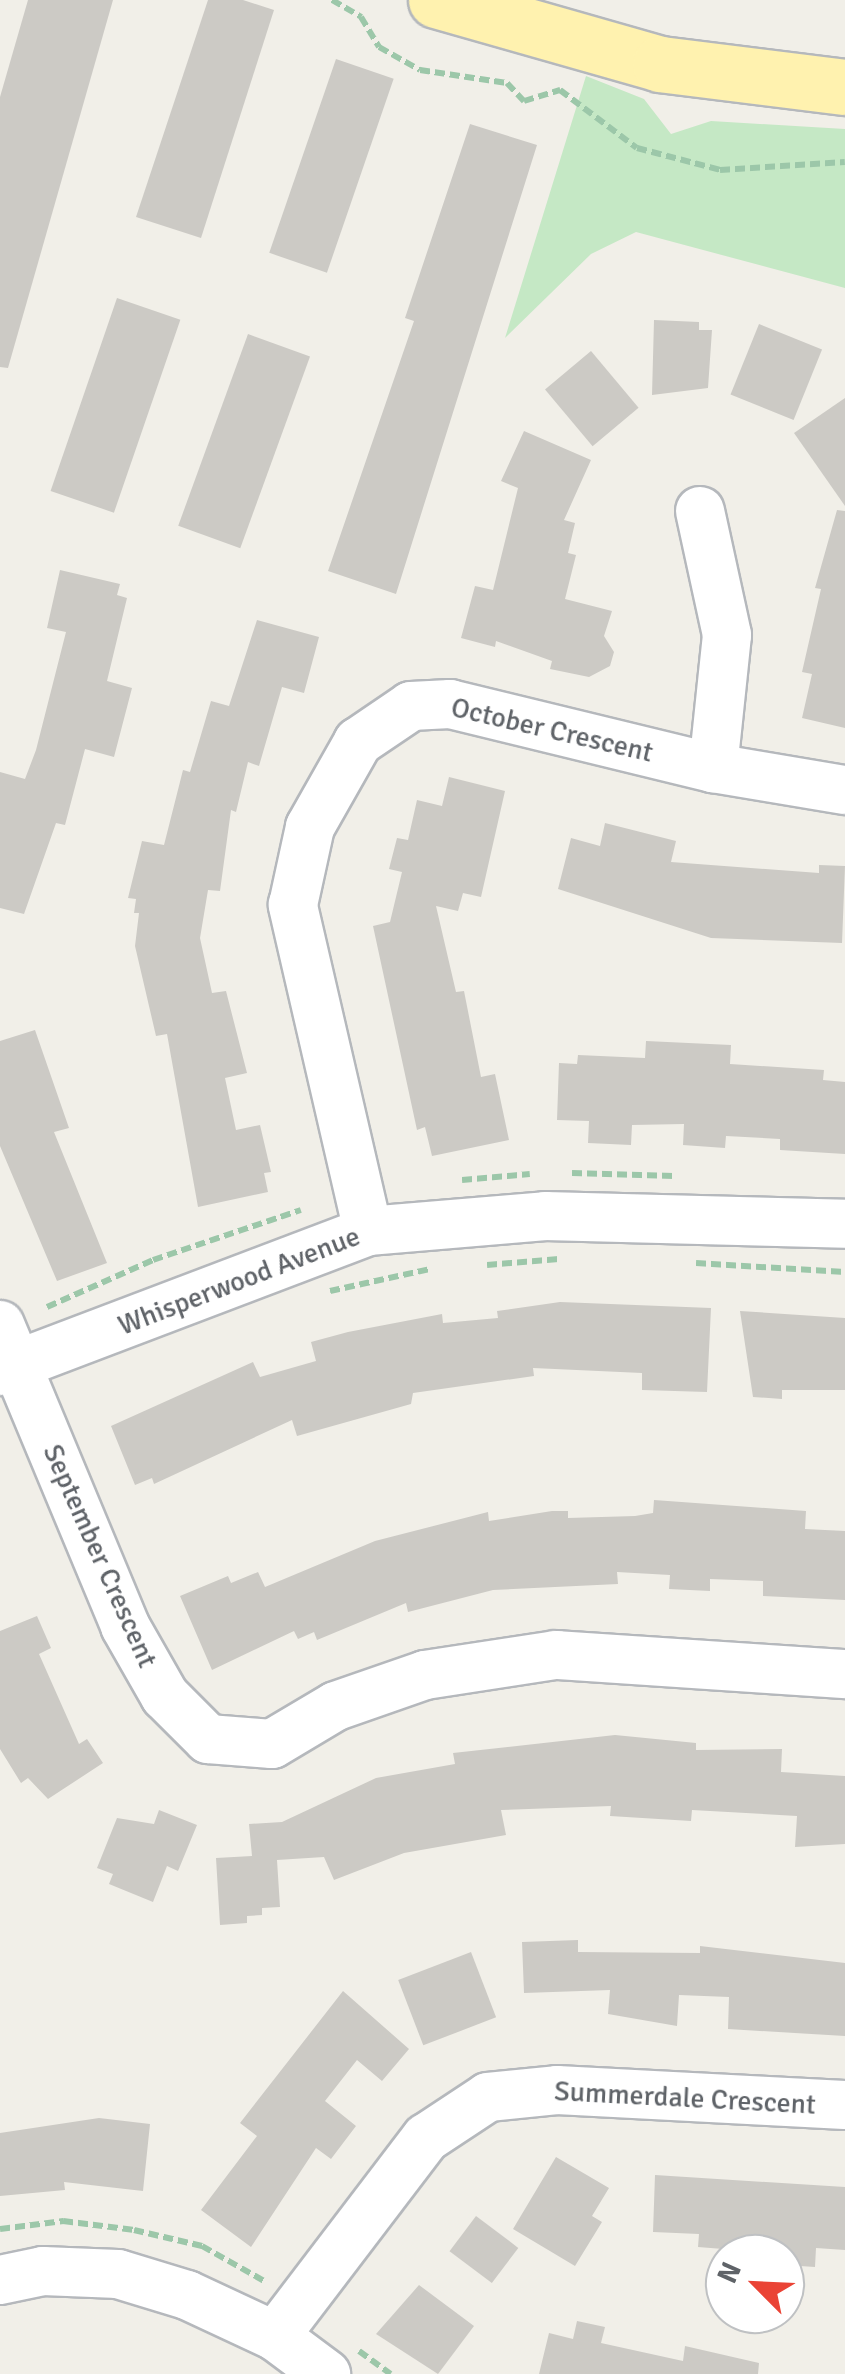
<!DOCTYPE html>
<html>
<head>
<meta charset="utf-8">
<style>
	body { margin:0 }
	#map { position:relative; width:845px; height:2374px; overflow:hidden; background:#f1efe8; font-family:Signika,sans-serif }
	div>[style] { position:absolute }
	.green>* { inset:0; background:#c5e8c5 }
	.building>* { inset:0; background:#cccac5; transform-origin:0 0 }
	.path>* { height:6px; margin-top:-3px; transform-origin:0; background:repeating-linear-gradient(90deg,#9cc7a9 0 10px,transparent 0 15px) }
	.roads { filter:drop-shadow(2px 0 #b5b8bc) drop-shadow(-2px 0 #b5b8bc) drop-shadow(0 2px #b5b8bc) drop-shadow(0 -2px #b5b8bc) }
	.minor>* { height:48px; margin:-24px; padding:0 24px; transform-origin:24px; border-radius:24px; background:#fff }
	.major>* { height:55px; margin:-27.5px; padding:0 27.5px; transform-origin:27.5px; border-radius:27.5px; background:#fff2af }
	span { translate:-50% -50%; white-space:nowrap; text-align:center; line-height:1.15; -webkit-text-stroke:8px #fff; paint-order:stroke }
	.street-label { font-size:28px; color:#5f6368 }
	.north { position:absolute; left:705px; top:2234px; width:100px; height:100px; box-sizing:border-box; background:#fff; border:2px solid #bfc1c3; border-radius:50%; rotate:294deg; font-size:28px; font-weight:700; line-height:40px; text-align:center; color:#5f6368 }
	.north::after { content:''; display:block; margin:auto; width:35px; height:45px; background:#ea4335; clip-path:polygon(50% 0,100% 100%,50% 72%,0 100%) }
</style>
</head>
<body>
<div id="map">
	<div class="green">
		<div style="clip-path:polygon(586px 76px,644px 99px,671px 134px,711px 121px,845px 129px,845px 288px,636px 232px,591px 254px,505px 338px)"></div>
	</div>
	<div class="building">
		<div style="clip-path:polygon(28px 0,113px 0,8px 368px,0 367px,0 97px)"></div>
		<div style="clip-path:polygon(208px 0,243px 0,274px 10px,201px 238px,136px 217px)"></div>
		<div style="left:336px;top:59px;width:61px;height:205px;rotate:19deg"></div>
		<div style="clip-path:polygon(470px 124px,537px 145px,396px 594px,328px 571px,414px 321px,405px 318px)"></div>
		<div style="left:117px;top:298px;width:67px;height:204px;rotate:19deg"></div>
		<div style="clip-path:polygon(654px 320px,699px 322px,699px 330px,712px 330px,708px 388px,652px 395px)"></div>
		<div style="left:759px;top:324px;width:68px;height:76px;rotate:22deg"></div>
		<div style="left:248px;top:334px;width:66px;height:204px;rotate:20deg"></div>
		<div style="left:591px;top:351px;width:74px;height:60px;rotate:50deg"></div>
		<div style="clip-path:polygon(845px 398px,845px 506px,794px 433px)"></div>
		<div style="clip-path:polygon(524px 431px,591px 460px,564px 520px,575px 523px,568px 553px,576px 555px,565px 599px,612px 611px,604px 636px,614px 652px,610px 666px,589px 677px,550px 669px,552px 661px,496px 641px,495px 647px,461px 638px,475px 586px,493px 590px,518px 488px,501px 481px)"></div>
		<div style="clip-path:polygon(837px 510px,845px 511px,845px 728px,802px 718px,812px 674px,802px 672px,821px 589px,815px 588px)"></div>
		<div style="clip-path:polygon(60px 570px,120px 584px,117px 595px,127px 598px,107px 681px,132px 688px,114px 757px,85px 749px,65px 825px,56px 823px,24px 914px,0 908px,0 772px,25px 779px,36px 750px,66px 632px,47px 628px)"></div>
		<div style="clip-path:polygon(257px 620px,319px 637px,304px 693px,282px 687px,259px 766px,248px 762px,236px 812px,231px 810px,220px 891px,208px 890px,200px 938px,212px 993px,226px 991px,247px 1073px,225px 1078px,236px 1130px,260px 1125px,271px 1172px,264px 1173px,268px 1192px,198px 1207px,167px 1034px,156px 1036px,135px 946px,139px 913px,134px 913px,136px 899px,128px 898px,142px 841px,164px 845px,183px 770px,190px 772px,211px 701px,229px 706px)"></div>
		<div style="clip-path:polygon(449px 777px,505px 791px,481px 897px,463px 893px,458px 911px,436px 906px,456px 992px,464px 991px,481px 1077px,495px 1074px,509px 1140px,432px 1156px,425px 1127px,417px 1130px,373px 926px,390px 922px,402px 872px,389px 869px,397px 838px,408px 840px,417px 800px,442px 806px)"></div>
		<div style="clip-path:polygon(605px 823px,676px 841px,671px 862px,819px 873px,819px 865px,845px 866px,842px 943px,711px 938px,558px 889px,571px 838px,600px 846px)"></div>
		<div style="clip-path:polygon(35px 1030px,69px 1128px,54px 1132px,107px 1263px,57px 1281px,0 1146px,0 1041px)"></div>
		<div style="clip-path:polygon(646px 1041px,731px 1045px,730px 1064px,824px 1070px,823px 1080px,845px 1082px,845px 1154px,780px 1150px,780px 1139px,726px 1136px,725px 1148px,683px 1145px,684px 1124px,632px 1125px,631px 1145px,588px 1143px,589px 1121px,557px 1120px,559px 1063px,577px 1064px,578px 1055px,645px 1058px)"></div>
		<div style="clip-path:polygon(560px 1302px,711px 1308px,707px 1392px,642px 1390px,642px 1373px,533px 1368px,534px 1376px,413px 1393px,411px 1404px,297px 1436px,292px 1420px,154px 1484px,152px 1478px,135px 1485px,111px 1426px,253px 1362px,260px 1377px,316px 1361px,311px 1342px,348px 1332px,442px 1314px,443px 1323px,498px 1318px,497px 1311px)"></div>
		<div style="clip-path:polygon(740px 1311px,845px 1318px,845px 1390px,782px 1390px,782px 1399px,753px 1397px)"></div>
		<div style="clip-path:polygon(654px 1500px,806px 1511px,805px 1529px,845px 1531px,845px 1600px,763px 1596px,763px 1581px,710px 1579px,710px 1591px,669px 1589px,670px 1575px,617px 1572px,618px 1584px,493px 1590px,408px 1612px,406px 1603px,317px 1640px,314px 1632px,298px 1639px,294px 1631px,212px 1670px,180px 1596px,228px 1576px,231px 1583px,258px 1572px,265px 1587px,375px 1541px,488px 1512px,489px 1521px,552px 1511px,568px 1511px,568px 1518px,635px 1516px,653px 1513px)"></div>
		<div style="clip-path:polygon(37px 1616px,51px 1648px,39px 1654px,79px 1744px,87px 1739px,103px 1763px,48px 1799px,28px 1778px,21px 1783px,0 1749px,0 1631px)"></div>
		<div style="clip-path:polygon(615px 1735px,696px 1743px,696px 1750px,782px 1749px,781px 1772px,845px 1776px,845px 1844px,795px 1847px,797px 1816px,692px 1810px,691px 1821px,610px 1816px,611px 1806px,501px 1810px,506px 1835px,404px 1853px,334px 1880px,324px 1857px,277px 1860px,280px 1907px,262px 1908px,262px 1915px,247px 1916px,247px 1923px,220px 1925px,216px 1858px,252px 1856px,249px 1824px,282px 1822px,376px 1778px,455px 1764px,453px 1753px)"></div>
		<div style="clip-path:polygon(159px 1810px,197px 1825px,178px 1871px,167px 1866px,153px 1902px,109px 1884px,113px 1874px,97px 1868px,117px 1818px,154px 1824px)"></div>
		<div style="clip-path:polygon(578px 1940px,578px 1952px,700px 1953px,700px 1946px,845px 1963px,845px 2036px,728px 2029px,729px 1997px,679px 1995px,677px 2026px,608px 2014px,610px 1990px,524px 1993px,522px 1942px)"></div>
		<div style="left:471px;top:1952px;width:70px;height:78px;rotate:69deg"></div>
		<div style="clip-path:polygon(343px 1991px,409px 2049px,382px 2081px,357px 2060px,325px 2101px,356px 2126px,331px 2159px,316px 2148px,251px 2247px,201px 2210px,257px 2136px,240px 2123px)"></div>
		<div style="clip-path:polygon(99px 2118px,150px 2124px,143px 2191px,64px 2182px,65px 2190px,0 2196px,0 2133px)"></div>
		<div style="clip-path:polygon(556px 2157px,609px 2188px,592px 2216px,602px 2222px,575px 2266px,513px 2229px)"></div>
		<div style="clip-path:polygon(655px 2175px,845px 2187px,845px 2250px,816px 2248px,815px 2267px,785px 2265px,785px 2254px,698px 2247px,699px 2234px,653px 2232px)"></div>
		<div style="left:476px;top:2216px;width:53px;height:44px;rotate:37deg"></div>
		<div style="clip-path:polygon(419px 2285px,474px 2326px,438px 2374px,376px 2334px)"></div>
		<div style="clip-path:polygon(577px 2321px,605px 2327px,601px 2343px,683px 2361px,685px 2346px,759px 2363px,758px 2374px,539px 2374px,549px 2333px,573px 2339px)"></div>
	</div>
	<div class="path">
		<div style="left:332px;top:0;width:34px;rotate:30deg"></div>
		<div style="left:361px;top:17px;width:35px;rotate:59deg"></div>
		<div style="left:379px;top:47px;width:47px;rotate:29.3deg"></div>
		<div style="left:420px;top:70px;width:88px;rotate:8.5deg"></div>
		<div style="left:507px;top:83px;width:25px;rotate:47deg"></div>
		<div style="left:524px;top:101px;width:38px;rotate:-17deg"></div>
		<div style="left:560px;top:90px;width:96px;rotate:37deg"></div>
		<div style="left:637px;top:148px;width:86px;rotate:14.8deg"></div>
		<div style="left:720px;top:170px;width:125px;rotate:-3.7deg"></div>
		<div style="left:572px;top:1173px;width:102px;rotate:1.7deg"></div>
		<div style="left:462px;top:1180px;width:68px;rotate:-5deg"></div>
		<div style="left:696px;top:1263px;width:149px;rotate:3.5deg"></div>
		<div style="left:487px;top:1265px;width:72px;rotate:-4.8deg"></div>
		<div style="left:330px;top:1291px;width:102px;rotate:-12.4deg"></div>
		<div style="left:47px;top:1307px;width:116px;rotate:-23.9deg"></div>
		<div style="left:153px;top:1260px;width:156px;rotate:-18.7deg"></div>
		<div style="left:0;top:2229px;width:64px;rotate:-7.2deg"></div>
		<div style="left:63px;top:2221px;width:72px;rotate:7.2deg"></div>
		<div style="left:134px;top:2230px;width:70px;rotate:13.2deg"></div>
		<div style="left:202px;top:2246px;width:73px;rotate:29.4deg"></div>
		<div style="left:359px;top:2351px;width:39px;rotate:36deg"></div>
	</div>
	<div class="roads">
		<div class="minor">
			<div style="left:700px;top:511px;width:127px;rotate:77.7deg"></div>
			<div style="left:727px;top:635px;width:134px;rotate:96deg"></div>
			<div style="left:368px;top:1231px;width:335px;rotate:-103deg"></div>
			<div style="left:293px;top:905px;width:80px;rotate:-77.7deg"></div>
			<div style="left:310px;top:827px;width:98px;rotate:-60.5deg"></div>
			<div style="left:358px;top:742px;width:64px;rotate:-34.2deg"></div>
			<div style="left:411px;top:706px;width:39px;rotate:-3deg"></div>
			<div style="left:450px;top:704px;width:271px;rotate:13.7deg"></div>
			<div style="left:713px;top:768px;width:134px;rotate:9.5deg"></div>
			<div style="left:0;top:1325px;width:326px;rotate:67.4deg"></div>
			<div style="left:125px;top:1626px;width:81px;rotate:60.3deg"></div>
			<div style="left:165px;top:1696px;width:61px;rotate:45deg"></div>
			<div style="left:208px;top:1739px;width:64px;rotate:4.5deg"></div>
			<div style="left:272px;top:1744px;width:74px;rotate:-30.7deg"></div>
			<div style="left:336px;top:1706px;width:94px;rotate:-19.2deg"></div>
			<div style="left:425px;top:1675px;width:133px;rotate:-8.7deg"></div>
			<div style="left:556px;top:1655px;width:290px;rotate:3.8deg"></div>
			<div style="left:0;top:1371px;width:394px;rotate:-20.8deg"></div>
			<div style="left:368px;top:1231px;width:178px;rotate:-4.8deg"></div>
			<div style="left:545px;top:1216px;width:300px;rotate:1.5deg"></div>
			<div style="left:0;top:2280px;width:44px;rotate:-11.8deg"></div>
			<div style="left:43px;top:2271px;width:75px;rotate:2.3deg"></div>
			<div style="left:118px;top:2274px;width:72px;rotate:16.9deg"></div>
			<div style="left:187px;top:2295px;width:97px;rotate:25deg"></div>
			<div style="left:275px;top:2336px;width:64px;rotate:36.7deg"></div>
			<div style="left:275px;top:2336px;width:249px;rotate:-52.7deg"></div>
			<div style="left:426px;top:2138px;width:74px;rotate:-33.5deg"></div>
			<div style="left:488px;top:2097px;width:69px;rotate:-5.8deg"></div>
			<div style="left:557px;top:2090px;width:288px;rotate:3deg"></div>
		</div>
		<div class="major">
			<div style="left:436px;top:0;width:233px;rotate:15.9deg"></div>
			<div style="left:660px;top:64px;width:186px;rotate:7.1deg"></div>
		</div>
	</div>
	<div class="street-label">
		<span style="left:552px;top:730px;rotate:13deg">October Crescent</span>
		<span style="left:239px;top:1281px;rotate:-21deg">Whisperwood Avenue</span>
		<span style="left:100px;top:1556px;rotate:66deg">September Crescent</span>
		<span style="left:685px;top:2098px;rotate:3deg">Summerdale Crescent</span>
	</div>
	<div class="north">N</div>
</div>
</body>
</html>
